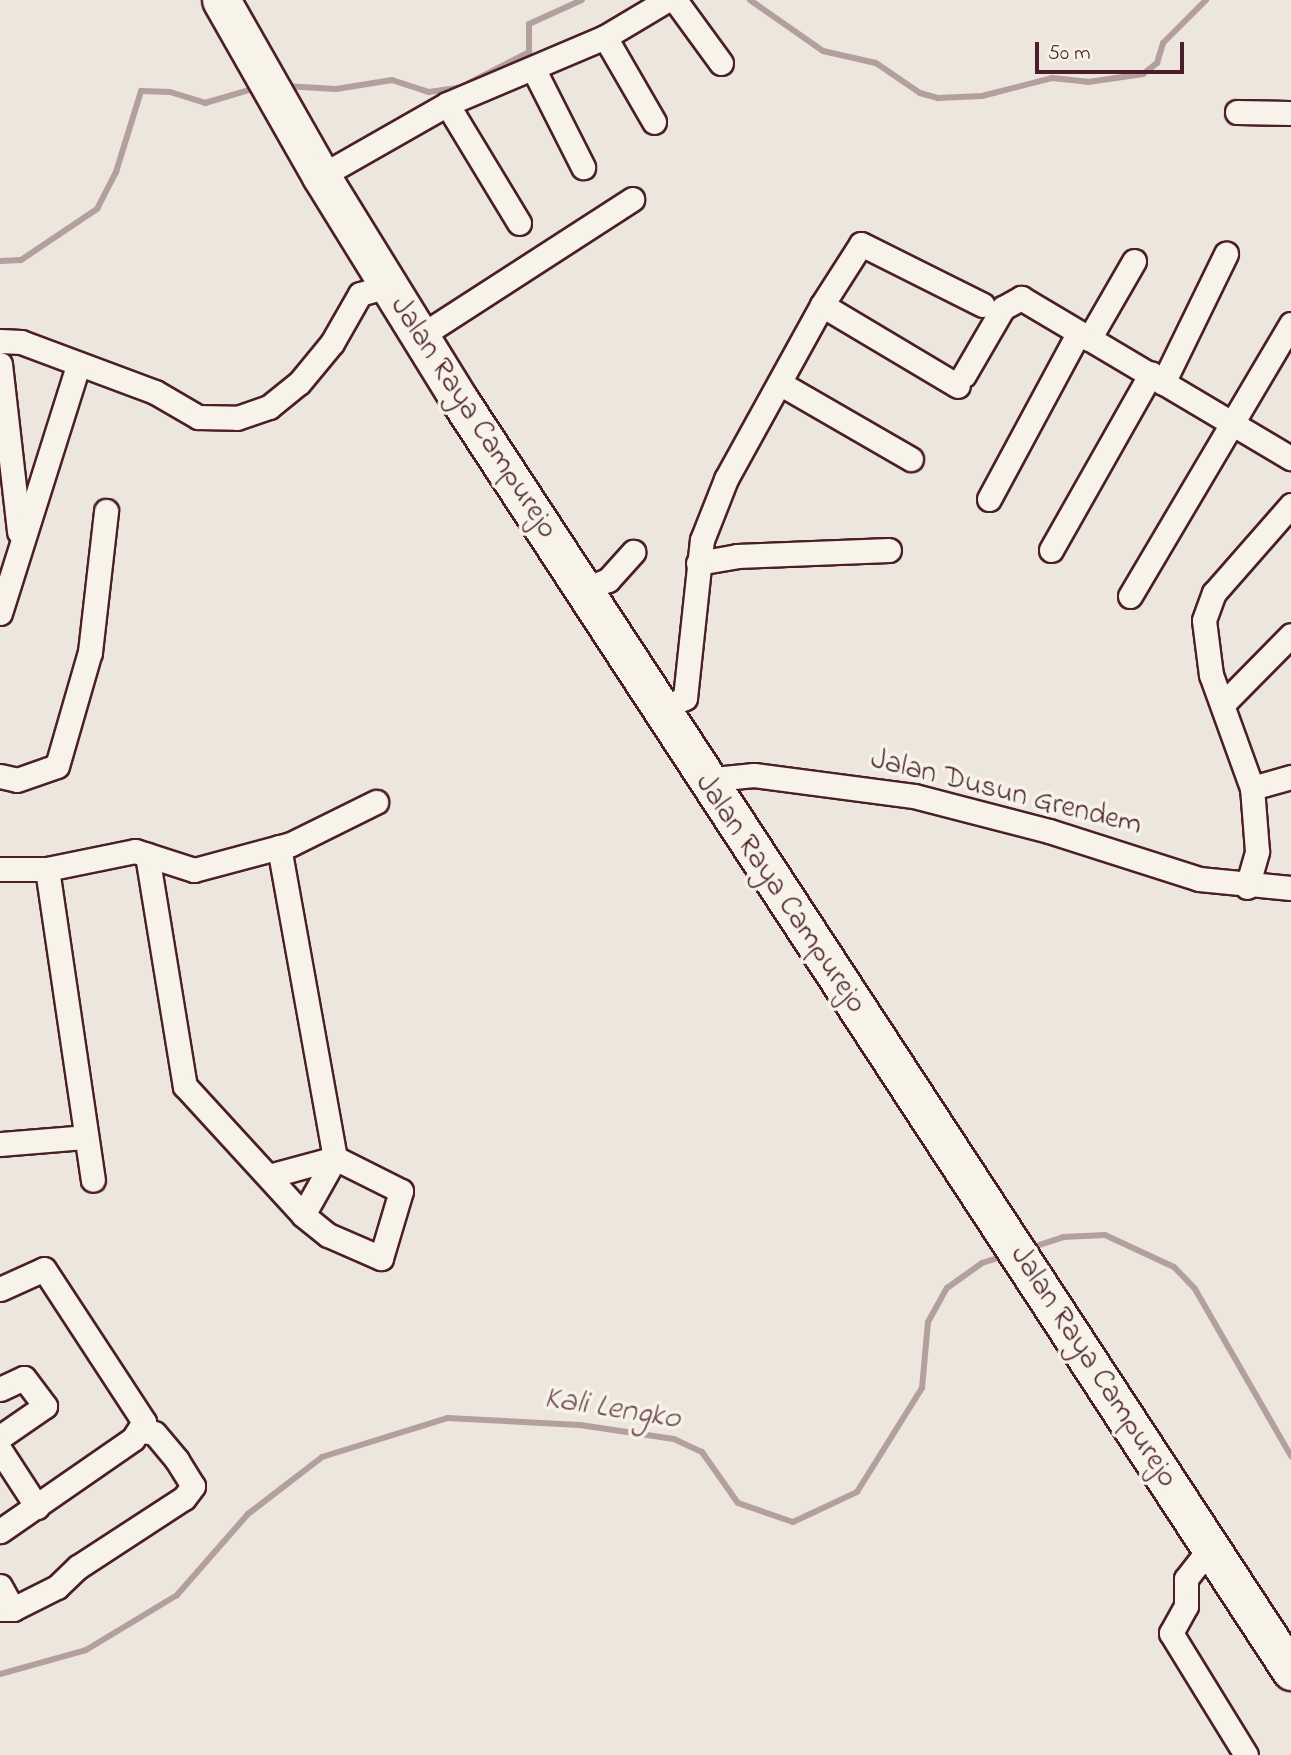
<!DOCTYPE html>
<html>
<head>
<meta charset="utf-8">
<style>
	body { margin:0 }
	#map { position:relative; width:1291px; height:1755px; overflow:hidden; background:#ece6dd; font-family:"Indie Flower",sans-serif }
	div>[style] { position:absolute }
	.stream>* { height:6px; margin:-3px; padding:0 3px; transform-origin:3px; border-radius:3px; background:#b39f9d }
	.roads { filter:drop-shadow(2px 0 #4a1f2b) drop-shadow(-2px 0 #4a1f2b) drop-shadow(0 2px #4a1f2b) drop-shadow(0 -2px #4a1f2b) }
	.street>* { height:23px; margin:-11.5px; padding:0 11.5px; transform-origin:11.5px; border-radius:11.5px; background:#f7f3e8 }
	.primary>* { height:37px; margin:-18.5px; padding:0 18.5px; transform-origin:18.5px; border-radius:18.5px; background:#f7f3e8 }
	span { translate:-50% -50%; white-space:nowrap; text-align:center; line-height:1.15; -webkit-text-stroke:7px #f7f3e8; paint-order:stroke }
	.street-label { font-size:30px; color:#4a1f2b }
	.water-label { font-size:32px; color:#6f4c53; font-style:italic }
	.scale { position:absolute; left:1035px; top:42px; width:149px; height:32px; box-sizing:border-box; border:4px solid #4a1f2b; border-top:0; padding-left:9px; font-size:21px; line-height:24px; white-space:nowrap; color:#4a1f2b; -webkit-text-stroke:5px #f7f3e8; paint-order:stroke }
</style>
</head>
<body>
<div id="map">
	<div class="stream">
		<div style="left:750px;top:0;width:89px;rotate:34.9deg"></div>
		<div style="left:823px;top:51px;width:54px;rotate:12.8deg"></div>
		<div style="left:876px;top:63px;width:53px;rotate:34.3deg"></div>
		<div style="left:920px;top:93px;width:19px;rotate:16deg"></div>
		<div style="left:938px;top:98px;width:44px;rotate:-2.6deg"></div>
		<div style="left:982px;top:96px;width:72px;rotate:-14.4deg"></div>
		<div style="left:1052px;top:78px;width:36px;rotate:6deg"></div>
		<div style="left:1088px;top:82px;width:56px;rotate:-8.3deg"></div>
		<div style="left:1143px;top:74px;width:18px;rotate:-38deg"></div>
		<div style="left:1157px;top:63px;width:21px;rotate:-73deg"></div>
		<div style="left:1163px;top:43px;width:61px;rotate:-45deg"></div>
		<div style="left:469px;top:83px;width:68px;rotate:-27.3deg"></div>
		<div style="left:529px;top:52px;width:28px;rotate:-90deg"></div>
		<div style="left:529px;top:24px;width:58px;rotate:-24.4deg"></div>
		<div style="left:284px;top:86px;width:52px;rotate:3.3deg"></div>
		<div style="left:336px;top:89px;width:57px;rotate:-9.1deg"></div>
		<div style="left:392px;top:80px;width:39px;rotate:18deg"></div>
		<div style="left:429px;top:92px;width:30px;rotate:-8deg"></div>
		<div style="left:0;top:261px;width:21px;rotate:-3deg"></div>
		<div style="left:21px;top:260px;width:92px;rotate:-33.9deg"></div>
		<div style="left:97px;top:209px;width:42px;rotate:-62.8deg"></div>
		<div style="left:116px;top:172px;width:85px;rotate:-72.8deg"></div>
		<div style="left:141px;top:91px;width:29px;rotate:2deg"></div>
		<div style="left:170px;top:92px;width:37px;rotate:17deg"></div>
		<div style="left:205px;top:103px;width:53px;rotate:-16.4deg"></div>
		<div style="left:1030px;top:1248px;width:35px;rotate:-18deg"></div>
		<div style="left:1063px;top:1237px;width:42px;rotate:-2.7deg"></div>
		<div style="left:1105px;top:1235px;width:76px;rotate:24.9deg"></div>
		<div style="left:1174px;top:1267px;width:30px;rotate:46deg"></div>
		<div style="left:1195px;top:1289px;width:193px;rotate:60.1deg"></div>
		<div style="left:0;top:1674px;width:89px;rotate:-15.6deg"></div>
		<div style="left:86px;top:1650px;width:106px;rotate:-31.1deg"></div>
		<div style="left:177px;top:1595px;width:108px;rotate:-48.8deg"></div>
		<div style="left:248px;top:1514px;width:93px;rotate:-37.6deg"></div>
		<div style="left:322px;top:1457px;width:131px;rotate:-17.3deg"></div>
		<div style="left:447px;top:1418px;width:133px;rotate:3deg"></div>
		<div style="left:580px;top:1425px;width:95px;rotate:8.5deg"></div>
		<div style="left:674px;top:1439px;width:31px;rotate:25deg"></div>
		<div style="left:702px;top:1452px;width:62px;rotate:54.8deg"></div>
		<div style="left:738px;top:1503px;width:58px;rotate:19.1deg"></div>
		<div style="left:793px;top:1522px;width:71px;rotate:-25.1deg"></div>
		<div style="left:857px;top:1492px;width:123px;rotate:-58deg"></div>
		<div style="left:922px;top:1388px;width:66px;rotate:-84.8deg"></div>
		<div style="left:928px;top:1322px;width:39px;rotate:-61deg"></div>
		<div style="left:947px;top:1288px;width:43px;rotate:-35.5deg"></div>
		<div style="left:982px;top:1263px;width:25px;rotate:-18deg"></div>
	</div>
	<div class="roads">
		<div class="street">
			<div style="left:675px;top:0;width:78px;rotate:53.9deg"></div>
			<div style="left:605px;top:37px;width:98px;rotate:60deg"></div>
			<div style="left:534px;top:70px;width:109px;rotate:63.2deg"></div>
			<div style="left:447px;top:104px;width:139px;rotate:58.8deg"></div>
			<div style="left:1237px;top:112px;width:54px;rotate:1.1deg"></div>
			<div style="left:321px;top:176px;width:145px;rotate:-29.7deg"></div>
			<div style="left:447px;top:104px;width:172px;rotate:-23deg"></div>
			<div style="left:605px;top:37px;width:72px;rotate:-30.8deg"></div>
			<div style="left:822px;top:305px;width:72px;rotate:-57.4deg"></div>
			<div style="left:861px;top:244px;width:136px;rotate:26.6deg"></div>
			<div style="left:419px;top:337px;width:254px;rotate:-32.9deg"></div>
			<div style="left:1089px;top:339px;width:90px;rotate:-60deg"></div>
			<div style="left:0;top:341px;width:21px;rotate:3deg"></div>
			<div style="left:21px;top:342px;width:143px;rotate:20.5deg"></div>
			<div style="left:155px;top:392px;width:50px;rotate:30.2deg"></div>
			<div style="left:198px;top:417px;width:39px;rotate:1deg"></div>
			<div style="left:237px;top:418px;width:34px;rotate:-19deg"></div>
			<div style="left:269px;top:407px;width:38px;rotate:-39deg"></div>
			<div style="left:299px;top:383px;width:52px;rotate:-50.5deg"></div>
			<div style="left:332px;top:343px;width:56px;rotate:-60.3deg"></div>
			<div style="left:360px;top:294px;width:29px;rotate:-16deg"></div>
			<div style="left:0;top:364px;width:169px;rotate:83.5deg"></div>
			<div style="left:964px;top:375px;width:78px;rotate:-59.8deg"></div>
			<div style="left:1003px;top:308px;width:21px;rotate:-29deg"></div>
			<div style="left:1021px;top:298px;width:314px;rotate:30.7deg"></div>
			<div style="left:1163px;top:383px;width:144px;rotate:-64deg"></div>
			<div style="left:781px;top:384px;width:150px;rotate:30deg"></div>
			<div style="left:989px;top:499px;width:187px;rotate:-61.7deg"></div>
			<div style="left:1051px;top:550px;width:203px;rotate:-60.5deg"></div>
			<div style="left:698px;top:563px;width:40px;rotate:-10deg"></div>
			<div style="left:737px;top:556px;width:152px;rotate:-2.3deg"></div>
			<div style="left:583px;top:590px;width:27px;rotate:-22deg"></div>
			<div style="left:608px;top:580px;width:38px;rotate:-48deg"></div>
			<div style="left:1130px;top:596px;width:316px;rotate:-59.4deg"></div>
			<div style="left:0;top:613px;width:259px;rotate:-72.5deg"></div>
			<div style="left:1224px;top:703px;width:95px;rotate:-45.4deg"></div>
			<div style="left:659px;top:711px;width:29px;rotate:-27deg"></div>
			<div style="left:685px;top:698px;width:159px;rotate:-83.9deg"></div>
			<div style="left:702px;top:540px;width:66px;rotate:-68.5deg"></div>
			<div style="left:726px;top:479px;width:199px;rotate:-61.1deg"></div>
			<div style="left:822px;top:305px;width:158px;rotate:30.8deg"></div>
			<div style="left:0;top:776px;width:17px;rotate:13deg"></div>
			<div style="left:17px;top:780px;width:42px;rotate:-19.3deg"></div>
			<div style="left:57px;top:766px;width:119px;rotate:-73.9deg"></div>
			<div style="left:90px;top:652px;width:142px;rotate:-83.5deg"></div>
			<div style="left:704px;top:780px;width:50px;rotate:-5.7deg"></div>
			<div style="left:754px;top:775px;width:161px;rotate:7.5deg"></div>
			<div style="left:914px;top:796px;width:139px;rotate:14.5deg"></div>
			<div style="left:1049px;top:831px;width:157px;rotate:17.7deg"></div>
			<div style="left:1199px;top:879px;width:92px;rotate:5.6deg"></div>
			<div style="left:1252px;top:788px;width:41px;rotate:-15.8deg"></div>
			<div style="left:279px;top:847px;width:316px;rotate:79.8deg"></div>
			<div style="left:335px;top:1158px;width:65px;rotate:119.3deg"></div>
			<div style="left:147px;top:855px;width:234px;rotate:80.7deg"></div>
			<div style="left:185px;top:1086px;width:175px;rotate:47.5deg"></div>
			<div style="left:303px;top:1215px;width:32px;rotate:39deg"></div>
			<div style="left:328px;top:1235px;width:58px;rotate:23.5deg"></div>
			<div style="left:381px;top:1258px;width:70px;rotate:-73.4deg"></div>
			<div style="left:401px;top:1191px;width:74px;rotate:-153.4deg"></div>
			<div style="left:335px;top:1158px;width:68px;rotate:164.7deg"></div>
			<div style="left:0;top:869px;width:47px"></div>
			<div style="left:47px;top:869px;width:314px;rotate:81.6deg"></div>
			<div style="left:47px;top:869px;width:90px;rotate:-11.6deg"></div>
			<div style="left:135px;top:851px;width:62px;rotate:17.9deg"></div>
			<div style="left:194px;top:870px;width:100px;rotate:-15deg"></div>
			<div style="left:291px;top:844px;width:95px;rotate:-26.3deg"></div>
			<div style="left:1247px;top:887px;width:37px;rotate:-74deg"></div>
			<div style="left:1257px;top:851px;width:63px;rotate:-94.5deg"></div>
			<div style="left:1252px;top:788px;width:120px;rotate:-109.9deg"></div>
			<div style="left:1211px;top:675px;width:55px;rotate:-97.3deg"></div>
			<div style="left:1204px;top:620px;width:29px;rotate:-70deg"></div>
			<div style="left:1214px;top:593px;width:117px;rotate:-48.8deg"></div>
			<div style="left:0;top:1144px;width:85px;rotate:-4.7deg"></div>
			<div style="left:0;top:1289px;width:48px;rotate:-24.4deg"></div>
			<div style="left:44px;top:1269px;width:183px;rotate:56.8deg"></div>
			<div style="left:144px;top:1422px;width:20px;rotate:123deg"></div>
			<div style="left:133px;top:1439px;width:162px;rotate:145.3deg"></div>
			<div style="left:0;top:1389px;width:26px;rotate:-25deg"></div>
			<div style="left:24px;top:1378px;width:35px;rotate:53deg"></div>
			<div style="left:45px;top:1406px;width:55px;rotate:145.4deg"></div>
			<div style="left:0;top:1450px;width:68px;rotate:57deg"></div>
			<div style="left:1210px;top:1548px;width:39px;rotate:128deg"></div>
			<div style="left:1186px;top:1579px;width:27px;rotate:90deg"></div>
			<div style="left:1186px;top:1606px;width:31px;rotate:119deg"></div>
			<div style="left:1171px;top:1633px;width:143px;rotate:58.4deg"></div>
			<div style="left:0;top:1586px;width:26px;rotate:61deg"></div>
			<div style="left:13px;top:1609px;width:12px;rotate:180deg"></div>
			<div style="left:13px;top:1609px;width:49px;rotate:-26.6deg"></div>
			<div style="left:57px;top:1587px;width:29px;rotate:-44deg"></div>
			<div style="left:78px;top:1567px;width:126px;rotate:-33.1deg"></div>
			<div style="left:184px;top:1498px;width:15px;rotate:-53deg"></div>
			<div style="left:193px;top:1486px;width:31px;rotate:-122deg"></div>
			<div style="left:177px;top:1460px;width:35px;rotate:-130deg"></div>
			<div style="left:154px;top:1433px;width:11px;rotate:-170deg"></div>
		</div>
		<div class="primary">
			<div style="left:221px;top:0;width:202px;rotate:60.4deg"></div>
			<div style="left:321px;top:176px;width:264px;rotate:58.3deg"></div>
			<div style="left:460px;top:401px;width:1518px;rotate:56.8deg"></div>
		</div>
	</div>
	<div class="street-label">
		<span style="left:473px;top:418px;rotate:57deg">Jalan Raya Campurejo</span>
		<span style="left:1006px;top:793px;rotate:14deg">Jalan Dusun Grendem</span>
		<span style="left:780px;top:894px;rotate:56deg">Jalan Raya Campurejo</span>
		<span style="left:1093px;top:1367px;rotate:57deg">Jalan Raya Campurejo</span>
	</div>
	<div class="water-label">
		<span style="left:612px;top:1410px;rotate:9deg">Kali Lengko</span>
	</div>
	<div class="scale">50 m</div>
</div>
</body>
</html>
